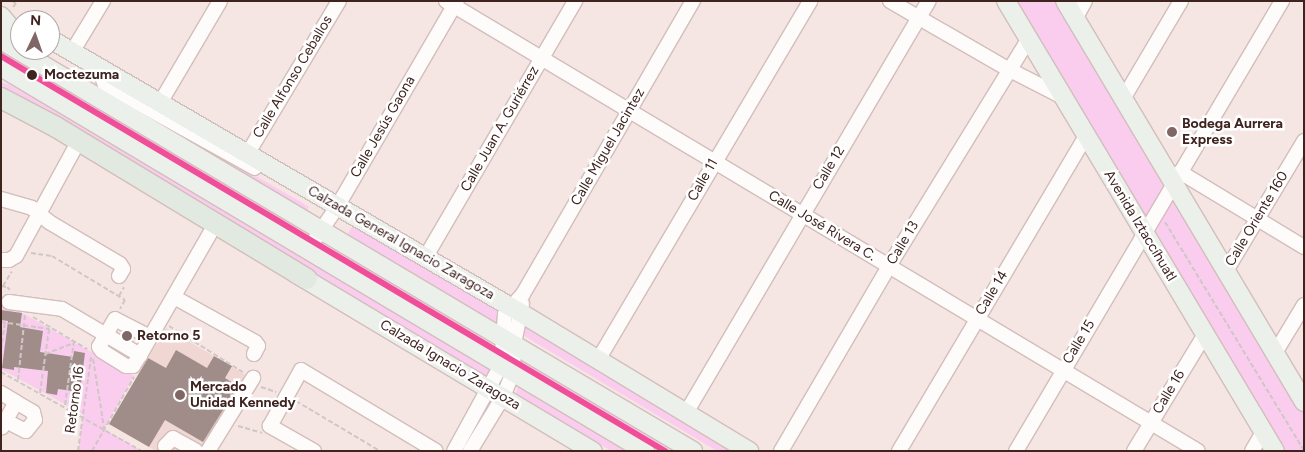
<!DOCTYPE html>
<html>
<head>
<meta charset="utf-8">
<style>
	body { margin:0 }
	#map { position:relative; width:1305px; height:452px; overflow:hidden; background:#f6e6e3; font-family:Figtree,sans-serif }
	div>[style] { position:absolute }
	.built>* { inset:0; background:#f0d7d3 }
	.green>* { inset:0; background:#facdef }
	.building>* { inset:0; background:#a08d8a }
	.path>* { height:2px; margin-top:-1px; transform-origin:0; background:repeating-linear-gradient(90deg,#cec7c5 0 5px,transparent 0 7.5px) }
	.roads { filter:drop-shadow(1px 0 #d2beba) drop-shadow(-1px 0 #d2beba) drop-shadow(0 1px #d2beba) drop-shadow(0 -1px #d2beba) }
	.minor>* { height:14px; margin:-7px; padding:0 7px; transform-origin:7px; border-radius:7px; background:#fefbfb }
	.major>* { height:18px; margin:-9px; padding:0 9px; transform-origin:9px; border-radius:9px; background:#ecf0eb }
	.highway>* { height:20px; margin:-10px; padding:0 10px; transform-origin:10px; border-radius:10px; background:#e1e9e0 }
	.metro-1>* { height:6px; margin:-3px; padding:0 3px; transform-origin:3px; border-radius:3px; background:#f04e98 }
	.dots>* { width:14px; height:14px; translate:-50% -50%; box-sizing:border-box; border:2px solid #fff; border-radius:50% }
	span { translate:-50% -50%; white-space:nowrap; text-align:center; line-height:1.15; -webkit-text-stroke:5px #fff; paint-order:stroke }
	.stop-label { font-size:14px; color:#3e231f; font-weight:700 }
	.left { translate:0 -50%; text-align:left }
	.street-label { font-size:14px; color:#3e231f }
	.poi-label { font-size:14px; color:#3e231f; font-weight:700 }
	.frame { position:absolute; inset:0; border:2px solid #3e231f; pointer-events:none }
	.north { position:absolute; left:10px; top:10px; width:50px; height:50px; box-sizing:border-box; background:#fff; border:1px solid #b2a7a5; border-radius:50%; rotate:3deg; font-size:14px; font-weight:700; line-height:20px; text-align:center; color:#3e231f }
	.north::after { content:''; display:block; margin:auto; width:18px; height:22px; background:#7e6764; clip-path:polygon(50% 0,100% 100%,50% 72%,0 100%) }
</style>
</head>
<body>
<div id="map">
	<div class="built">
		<div style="clip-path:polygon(166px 328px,246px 375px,201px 451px,156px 451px,109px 424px)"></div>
	</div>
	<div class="green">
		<div style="clip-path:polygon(1010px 1px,1061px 1px,1304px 408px,1304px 451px,1279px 451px)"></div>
		<div style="clip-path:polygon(1px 49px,292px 223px,296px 227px,294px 234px,1px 58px)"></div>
		<div style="clip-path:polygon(1px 82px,10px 85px,31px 97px,486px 367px,489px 370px,485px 381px,1px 109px)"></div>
		<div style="clip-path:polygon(160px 126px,183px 134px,301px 202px,309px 207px,307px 211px,302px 210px)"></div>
		<div style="clip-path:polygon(353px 225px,492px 306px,501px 313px,498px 324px,493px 323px,353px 239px,348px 233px)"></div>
		<div style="clip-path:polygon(333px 250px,339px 250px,486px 339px,490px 344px,489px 347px,486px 348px,334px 258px,331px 254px)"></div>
		<div style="clip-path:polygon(1px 301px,134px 376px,104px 429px,142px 451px,78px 451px,83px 414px,1px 369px)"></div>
		<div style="clip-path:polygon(529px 324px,742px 451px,717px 451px,521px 334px,524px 325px)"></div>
		<div style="clip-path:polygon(521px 356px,689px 451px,669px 451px,523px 364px)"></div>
		<div style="clip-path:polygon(519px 382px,644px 451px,611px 451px,516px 394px)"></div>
	</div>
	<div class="building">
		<div style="clip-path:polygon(1px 310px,22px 313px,20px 327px,43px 331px,40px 352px,73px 357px,74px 351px,85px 353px,80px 392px,58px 389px,57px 395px,46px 393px,48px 371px,14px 367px,14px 370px,2px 368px,8px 321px,1px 320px)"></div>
		<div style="clip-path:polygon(176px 350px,207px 368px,214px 356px,232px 366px,225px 378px,238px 386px,203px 442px,165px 420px,149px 447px,109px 424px,148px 358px,166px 368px)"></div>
	</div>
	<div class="path">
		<div style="left:12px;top:1px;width:4px;rotate:27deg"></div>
		<div style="left:16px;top:3px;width:7px;rotate:124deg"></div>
		<div style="left:1165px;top:222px;width:268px;rotate:58.7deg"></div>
		<div style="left:31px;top:253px;width:21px;rotate:8deg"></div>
		<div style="left:52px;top:256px;width:85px;rotate:31.1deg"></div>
		<div style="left:125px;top:300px;width:10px;rotate:119deg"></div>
		<div style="left:1px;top:286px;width:6px;rotate:9deg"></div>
		<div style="left:7px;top:287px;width:4px;rotate:45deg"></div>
		<div style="left:3px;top:286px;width:17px;rotate:-59deg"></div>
		<div style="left:119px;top:296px;width:10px;rotate:-61deg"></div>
		<div style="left:33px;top:317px;width:63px;rotate:30.7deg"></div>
		<div style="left:1px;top:322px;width:49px;rotate:8.3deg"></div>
		<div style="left:49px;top:329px;width:65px;rotate:98deg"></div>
		<div style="left:169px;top:326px;width:87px;rotate:31.9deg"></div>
		<div style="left:1px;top:350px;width:27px;rotate:-82deg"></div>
		<div style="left:45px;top:354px;width:30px;rotate:-21deg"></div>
		<div style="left:93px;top:359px;width:70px;rotate:80.9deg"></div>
		<div style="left:1px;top:372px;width:162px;rotate:29.3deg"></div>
		<div style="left:18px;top:380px;width:65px;rotate:-83.9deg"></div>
		<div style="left:261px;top:387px;width:16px;rotate:18deg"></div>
		<div style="left:296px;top:401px;width:98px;rotate:30.8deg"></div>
		<div style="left:65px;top:405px;width:65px;rotate:-82deg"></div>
		<div style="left:238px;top:426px;width:25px;rotate:16deg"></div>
		<div style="left:78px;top:451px;width:95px;rotate:-82.1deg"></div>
		<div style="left:92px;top:451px;width:85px;rotate:-60.4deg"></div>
	</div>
	<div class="roads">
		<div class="minor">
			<div style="left:446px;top:1px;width:876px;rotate:30.9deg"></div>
			<div style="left:890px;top:1px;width:136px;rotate:30deg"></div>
			<div style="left:1008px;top:69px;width:62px;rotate:27deg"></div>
			<div style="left:1075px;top:19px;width:21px;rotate:-61deg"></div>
			<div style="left:72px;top:52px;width:60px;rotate:-58.7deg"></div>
			<div style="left:99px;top:68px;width:18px;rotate:71deg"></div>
			<div style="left:105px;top:85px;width:171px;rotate:29deg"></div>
			<div style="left:1123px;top:99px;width:114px;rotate:-59.4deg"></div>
			<div style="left:160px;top:103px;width:118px;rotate:-59.5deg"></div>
			<div style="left:248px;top:153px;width:177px;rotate:-59.1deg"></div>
			<div style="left:1180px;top:172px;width:145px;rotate:31.2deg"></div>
			<div style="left:1px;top:199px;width:32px;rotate:16deg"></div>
			<div style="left:32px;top:208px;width:22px;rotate:39deg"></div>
			<div style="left:49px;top:222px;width:82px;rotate:30.6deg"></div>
			<div style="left:120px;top:264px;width:6px;rotate:59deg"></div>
			<div style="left:123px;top:269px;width:8px;rotate:120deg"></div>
			<div style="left:307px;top:251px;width:53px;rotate:-55.7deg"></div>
			<div style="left:337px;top:207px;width:238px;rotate:-59.8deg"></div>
			<div style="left:425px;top:258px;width:298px;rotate:-59.7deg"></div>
			<div style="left:1px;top:260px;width:8px"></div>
			<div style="left:9px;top:260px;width:8px;rotate:-30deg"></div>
			<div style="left:16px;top:256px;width:123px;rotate:-61.4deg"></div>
			<div style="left:1226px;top:271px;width:152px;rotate:-59deg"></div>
			<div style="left:174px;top:297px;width:93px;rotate:29.1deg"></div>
			<div style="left:255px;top:342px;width:5px;rotate:53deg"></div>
			<div style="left:258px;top:346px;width:9px;rotate:117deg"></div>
			<div style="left:9px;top:302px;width:53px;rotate:7.5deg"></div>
			<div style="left:62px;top:309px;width:91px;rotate:30.5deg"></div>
			<div style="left:150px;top:337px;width:39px;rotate:-153deg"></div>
			<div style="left:115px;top:319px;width:32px;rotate:120deg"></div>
			<div style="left:99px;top:347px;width:5px;rotate:53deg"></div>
			<div style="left:102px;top:351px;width:28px;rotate:32deg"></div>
			<div style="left:126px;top:366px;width:7px"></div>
			<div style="left:133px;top:366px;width:13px;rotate:-58deg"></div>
			<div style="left:140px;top:355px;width:144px;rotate:-60.1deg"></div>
			<div style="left:1275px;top:353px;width:56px;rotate:-58.9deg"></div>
			<div style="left:598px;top:360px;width:417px;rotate:-59.4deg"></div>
			<div style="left:1px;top:393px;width:17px;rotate:31deg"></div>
			<div style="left:16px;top:402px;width:29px;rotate:119deg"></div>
			<div style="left:686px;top:413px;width:478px;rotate:-59.5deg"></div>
			<div style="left:6px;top:421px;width:22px;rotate:27deg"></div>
			<div style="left:26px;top:431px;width:14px;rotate:-51deg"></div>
			<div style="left:35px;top:420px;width:8px;rotate:-104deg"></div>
			<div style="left:33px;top:412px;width:20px;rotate:-150deg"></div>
			<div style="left:165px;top:446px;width:11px;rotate:-45deg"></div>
			<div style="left:173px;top:438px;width:26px;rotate:29deg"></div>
			<div style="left:208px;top:451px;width:86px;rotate:-58.3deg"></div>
			<div style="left:314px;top:451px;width:51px;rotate:-150.4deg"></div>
			<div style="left:270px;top:426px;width:64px;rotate:-61deg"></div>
			<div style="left:301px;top:370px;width:157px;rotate:31deg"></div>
			<div style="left:454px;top:451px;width:98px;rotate:-61.3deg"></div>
			<div style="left:501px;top:365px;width:51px;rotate:-85.5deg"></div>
			<div style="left:505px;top:314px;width:27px;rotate:-48deg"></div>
			<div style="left:523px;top:294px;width:339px;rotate:-59.9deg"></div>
			<div style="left:470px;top:451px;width:63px;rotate:-58.6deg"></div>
			<div style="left:503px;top:397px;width:27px;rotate:-68deg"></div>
			<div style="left:513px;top:372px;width:28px;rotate:-88deg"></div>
			<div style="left:514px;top:344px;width:41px;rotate:-78.7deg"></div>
			<div style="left:781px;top:451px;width:214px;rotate:-59.7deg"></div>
			<div style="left:889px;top:266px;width:268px;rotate:-58.4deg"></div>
			<div style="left:899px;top:451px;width:366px;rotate:-59.3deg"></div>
			<div style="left:1016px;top:451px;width:523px;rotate:-59.41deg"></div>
			<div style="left:1134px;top:451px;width:137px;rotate:-58.7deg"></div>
			<div style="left:1252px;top:451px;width:22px;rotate:-60deg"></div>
		</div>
		<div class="major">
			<div style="left:1006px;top:1px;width:524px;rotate:59.13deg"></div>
			<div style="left:1065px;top:1px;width:467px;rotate:59.2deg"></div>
			<div style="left:1px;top:16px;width:30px;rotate:50deg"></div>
			<div style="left:50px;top:39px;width:545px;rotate:30.19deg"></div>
			<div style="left:521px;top:313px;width:267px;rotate:31.2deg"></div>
			<div style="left:1px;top:40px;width:805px;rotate:30.71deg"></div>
			<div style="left:1px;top:67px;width:750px;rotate:30.81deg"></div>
			<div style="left:295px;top:273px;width:347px;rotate:30.9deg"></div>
		</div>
		<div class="highway">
			<div style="left:1px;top:98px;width:62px;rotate:27.8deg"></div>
			<div style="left:56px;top:127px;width:293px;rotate:31.2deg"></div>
		</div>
	</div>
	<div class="metro-1">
		<div style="left:1px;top:56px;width:773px;rotate:30.75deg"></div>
	</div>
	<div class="dots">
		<div style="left:32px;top:75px;background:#3e231f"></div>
		<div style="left:1172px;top:132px;background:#7e6764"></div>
		<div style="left:127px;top:336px;background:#7e6764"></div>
		<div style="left:180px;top:395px;background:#7e6764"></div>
	</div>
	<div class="stop-label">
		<span class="left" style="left:44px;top:75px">Moctezuma</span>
	</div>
	<div class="street-label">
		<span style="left:293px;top:77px;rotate:-59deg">Calle Alfonso Ceballos</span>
		<span style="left:383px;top:127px;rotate:-60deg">Calle Jesús Gaona</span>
		<span style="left:500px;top:129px;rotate:-60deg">Calle Juan A. Guriérrez</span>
		<span style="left:608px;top:147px;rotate:-60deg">Calle Miguel Jacintez</span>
		<span style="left:829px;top:168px;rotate:-59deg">Calle 12</span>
		<span style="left:703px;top:180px;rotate:-60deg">Calle 11</span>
		<span style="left:1257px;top:219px;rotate:-59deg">Calle Oriente 160</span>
		<span style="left:822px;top:226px;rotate:31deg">Calle José Rivera C.</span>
		<span style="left:1140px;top:226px;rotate:59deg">Avenida Iztaccíhuatl</span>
		<span style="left:401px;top:243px;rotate:30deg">Calzada General Ignacio Zaragoza</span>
		<span style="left:903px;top:243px;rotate:-59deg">Calle 13</span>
		<span style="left:992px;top:293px;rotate:-59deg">Calle 14</span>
		<span style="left:1079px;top:342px;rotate:-59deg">Calle 15</span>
		<span style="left:450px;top:365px;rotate:31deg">Calzada Ignacio Zaragoza</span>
		<span style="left:1169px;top:392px;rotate:-59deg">Calle 16</span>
		<span style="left:75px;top:400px;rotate:-82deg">Retorno 16</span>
	</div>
	<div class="poi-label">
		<span class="left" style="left:1182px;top:132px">Bodega Aurrera<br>Express</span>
		<span class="left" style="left:137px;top:336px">Retorno 5</span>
		<span class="left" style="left:190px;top:395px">Mercado<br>Unidad Kennedy</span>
	</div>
	<div class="frame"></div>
	<div class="north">N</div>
</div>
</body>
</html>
